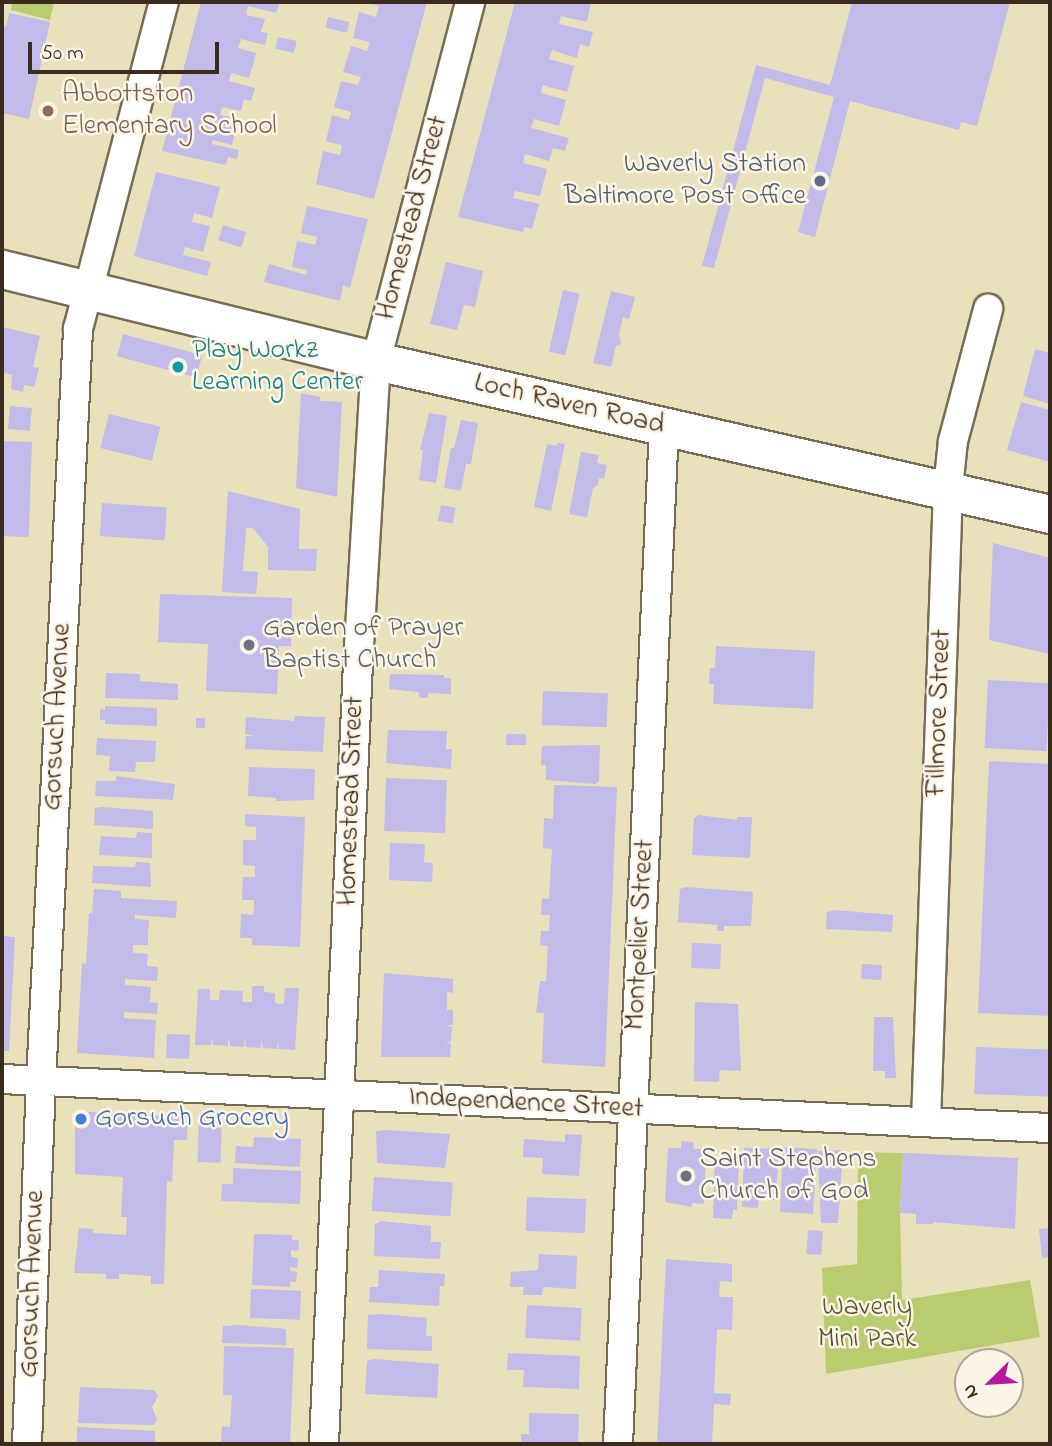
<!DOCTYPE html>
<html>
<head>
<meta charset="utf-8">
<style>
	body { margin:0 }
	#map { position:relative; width:1052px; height:1446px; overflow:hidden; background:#e9e1bc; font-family:"Indie Flower",sans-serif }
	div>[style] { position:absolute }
	.green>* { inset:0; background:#b9cc6f }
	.building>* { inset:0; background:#c3bbe9; transform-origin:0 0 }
	.roads { filter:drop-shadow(2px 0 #786a55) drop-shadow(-2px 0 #786a55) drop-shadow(0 2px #786a55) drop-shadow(0 -2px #786a55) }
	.minor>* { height:28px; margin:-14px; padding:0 14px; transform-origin:14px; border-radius:14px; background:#fff }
	.major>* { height:37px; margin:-18.5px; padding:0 18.5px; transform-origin:18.5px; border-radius:18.5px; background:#fff }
	.dots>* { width:19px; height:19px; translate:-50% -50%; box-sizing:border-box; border:4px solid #fcf5e5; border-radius:50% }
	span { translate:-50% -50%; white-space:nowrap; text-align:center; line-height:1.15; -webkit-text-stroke:5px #fcf5e5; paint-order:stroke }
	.education-label { font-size:28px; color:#785e54 }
	.left { translate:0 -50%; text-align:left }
	.service-label { font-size:28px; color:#4e5e75 }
	.right { translate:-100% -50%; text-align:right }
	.street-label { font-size:28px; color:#3b2a1e }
	.culture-label { font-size:28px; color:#0d838f }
	.worship-label { font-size:28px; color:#5b616d }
	.shop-label { font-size:28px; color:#366cbe }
	.park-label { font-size:28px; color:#5a5232 }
	.frame { position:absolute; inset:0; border:4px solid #3b2a1e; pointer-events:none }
	.north { position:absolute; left:954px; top:1348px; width:70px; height:70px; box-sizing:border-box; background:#fcf5e5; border:2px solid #afa495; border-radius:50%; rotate:246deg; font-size:19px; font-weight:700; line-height:28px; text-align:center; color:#3b2a1e }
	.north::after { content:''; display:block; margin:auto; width:24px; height:32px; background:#b5179e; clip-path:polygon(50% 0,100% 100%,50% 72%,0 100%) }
	.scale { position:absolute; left:28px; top:42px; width:191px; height:32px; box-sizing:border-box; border:4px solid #3b2a1e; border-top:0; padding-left:9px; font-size:21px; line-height:24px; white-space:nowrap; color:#3b2a1e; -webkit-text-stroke:5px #fcf5e5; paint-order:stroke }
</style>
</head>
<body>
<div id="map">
	<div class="green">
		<div style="clip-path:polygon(12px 2px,54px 2px,50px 20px,11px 10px)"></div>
		<div style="clip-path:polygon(858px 1152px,903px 1153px,900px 1213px,902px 1300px,1030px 1280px,1040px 1337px,826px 1374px,822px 1268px,857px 1264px)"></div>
	</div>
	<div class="building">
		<div style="clip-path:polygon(201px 2px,280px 2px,276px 13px,248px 6px,246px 15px,265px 19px,261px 32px,268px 33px,265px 45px,241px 39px,238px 48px,256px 53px,253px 65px,249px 78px,231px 73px,229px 81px,255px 88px,251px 101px,244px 99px,241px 111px,222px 107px,220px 115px,238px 119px,232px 145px,213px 140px,212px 144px,239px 150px,237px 159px,228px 157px,226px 165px,162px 151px)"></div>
		<div style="clip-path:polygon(364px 2px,427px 2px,374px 199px,316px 184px,323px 151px,340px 155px,342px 145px,326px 141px,332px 115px,349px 120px,351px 112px,334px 107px,341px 81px,358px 85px,361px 77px,343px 72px,351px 46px,367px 51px,370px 42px,353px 38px,359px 12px,376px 17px,379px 6px)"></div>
		<div style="clip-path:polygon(515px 2px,591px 2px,587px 22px,561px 16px,559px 24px,593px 32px,589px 47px,580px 44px,577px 58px,552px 50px,549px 59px,574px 66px,567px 92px,543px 85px,541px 93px,566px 100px,559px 126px,534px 119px,531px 128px,569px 138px,565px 151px,553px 148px,549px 161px,525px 154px,523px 163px,547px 169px,540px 196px,515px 191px,513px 198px,539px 204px,532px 229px,524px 227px,523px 232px,458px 217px)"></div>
		<div style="clip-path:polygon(852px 2px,1010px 2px,977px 126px,961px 122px,959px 130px,850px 101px,815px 237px,798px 232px,834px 97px,765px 78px,714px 268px,702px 266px,756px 65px,830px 85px)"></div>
		<div style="clip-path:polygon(9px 13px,50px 22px,29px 119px,2px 113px,2px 26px,6px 27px)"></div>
		<div style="left:328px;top:17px;width:22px;height:11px;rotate:13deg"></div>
		<div style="left:278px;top:37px;width:19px;height:12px;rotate:12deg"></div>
		<div style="clip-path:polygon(156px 172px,220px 187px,212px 218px,194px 213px,192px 222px,210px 226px,203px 252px,185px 247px,183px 255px,211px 262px,207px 276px,134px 256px)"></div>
		<div style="clip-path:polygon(307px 206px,368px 219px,350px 288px,343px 285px,340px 301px,264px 282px,269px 264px,306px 275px,307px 270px,292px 267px,297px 241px,315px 245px,316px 242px,317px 237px,301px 233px)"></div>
		<div style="left:223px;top:225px;width:24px;height:16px;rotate:17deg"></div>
		<div style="clip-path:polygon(446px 262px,483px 271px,475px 307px,464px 305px,457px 330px,430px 324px)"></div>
		<div style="left:563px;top:290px;width:17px;height:63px;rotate:13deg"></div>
		<div style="clip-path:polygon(611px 291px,635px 297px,629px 319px,623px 317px,619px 334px,621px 344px,616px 346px,611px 367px,593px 363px)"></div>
		<div style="clip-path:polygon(2px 327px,40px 336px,33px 367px,39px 368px,34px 387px,24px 385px,23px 392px,11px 389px,12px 375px,2px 372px)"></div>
		<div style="left:123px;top:334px;width:82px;height:23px;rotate:15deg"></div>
		<div style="clip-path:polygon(1035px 349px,1050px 353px,1050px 404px,1023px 396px)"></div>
		<div style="clip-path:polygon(301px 393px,320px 397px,320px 401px,342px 402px,337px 497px,296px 488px)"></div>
		<div style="clip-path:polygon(1021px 402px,1050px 410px,1050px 462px,1007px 450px)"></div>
		<div style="left:10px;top:406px;width:22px;height:23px;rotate:5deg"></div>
		<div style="clip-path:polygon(429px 413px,447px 416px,436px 483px,419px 480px,423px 450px,420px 450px)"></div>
		<div style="left:109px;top:414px;width:53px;height:35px;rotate:14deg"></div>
		<div style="clip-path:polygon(461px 420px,478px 423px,471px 464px,466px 464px,461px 491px,444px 488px,451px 448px,454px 448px)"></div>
		<div style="left:2px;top:441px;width:30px;height:95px;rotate:2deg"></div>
		<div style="clip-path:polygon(557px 443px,565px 444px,551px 511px,534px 507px,547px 444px,557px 446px)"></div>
		<div style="clip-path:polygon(581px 452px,599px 455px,597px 463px,607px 465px,604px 479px,599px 478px,598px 485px,593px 488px,587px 517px,569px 514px)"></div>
		<div style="clip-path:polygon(228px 491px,300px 509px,299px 549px,317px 549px,316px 571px,268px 570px,268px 547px,253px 528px,246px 528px,243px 571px,258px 572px,256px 594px,222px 592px)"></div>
		<div style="left:102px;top:503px;width:65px;height:33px;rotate:4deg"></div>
		<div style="left:441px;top:505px;width:15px;height:16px;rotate:11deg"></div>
		<div style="clip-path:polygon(993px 543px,1050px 558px,1050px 654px,989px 640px)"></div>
		<div style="clip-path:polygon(160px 594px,292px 598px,291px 646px,279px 646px,277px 694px,206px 691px,208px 644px,158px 642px)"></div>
		<div style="clip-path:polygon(716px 646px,815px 651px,813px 709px,713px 704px,714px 684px,709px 684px,710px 668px,715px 668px)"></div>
		<div style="clip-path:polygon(106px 673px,140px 674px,140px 681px,178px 684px,178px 700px,105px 698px)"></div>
		<div style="clip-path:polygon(390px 674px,444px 675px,444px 678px,451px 678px,451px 694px,429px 693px,427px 698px,420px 698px,418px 692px,389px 689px)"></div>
		<div style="left:988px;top:680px;width:62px;height:68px;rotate:3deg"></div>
		<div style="left:543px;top:691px;width:65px;height:34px;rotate:2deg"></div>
		<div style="clip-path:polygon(105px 706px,157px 708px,157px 726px,105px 724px,105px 720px,100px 720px,100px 709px,105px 710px)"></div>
		<div style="clip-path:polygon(295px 716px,325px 717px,323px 752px,245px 749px,246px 736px,254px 736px,245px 734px,246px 717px,294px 721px)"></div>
		<div style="left:196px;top:718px;width:9px;height:10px"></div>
		<div style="clip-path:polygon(388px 730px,447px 731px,446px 749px,452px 749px,451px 769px,386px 763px)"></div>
		<div style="left:506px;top:734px;width:20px;height:11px"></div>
		<div style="clip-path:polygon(97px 738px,156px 741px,155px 762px,136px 762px,135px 772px,109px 771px,110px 756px,96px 755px)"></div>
		<div style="clip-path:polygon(600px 745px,599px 781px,595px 784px,546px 780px,546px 765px,541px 765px,542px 746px)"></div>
		<div style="clip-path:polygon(989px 761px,1050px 764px,1050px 1016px,978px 1013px)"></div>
		<div style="clip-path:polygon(249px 767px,315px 769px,314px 800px,276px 801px,276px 798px,248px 796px)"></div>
		<div style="clip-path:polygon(116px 776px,175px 784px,173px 800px,95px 796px,96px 781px,116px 781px)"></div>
		<div style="left:386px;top:778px;width:61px;height:53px;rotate:2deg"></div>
		<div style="clip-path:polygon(554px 785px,617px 787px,605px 1067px,542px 1063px,544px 1013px,536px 1013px,540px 981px,546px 981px,548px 946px,540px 945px,541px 931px,549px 931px,550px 915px,541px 915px,542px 898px,549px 899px,552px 849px,543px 848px,544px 818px,553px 819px)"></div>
		<div style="clip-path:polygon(102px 807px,153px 811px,153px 829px,94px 825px,95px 808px)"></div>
		<div style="clip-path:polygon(245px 814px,305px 817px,300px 947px,252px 945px,252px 938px,240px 938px,241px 914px,253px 915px,254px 908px,254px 900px,242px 900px,243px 877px,255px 877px,255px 866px,243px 865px,243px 840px,256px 840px,256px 827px,245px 826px)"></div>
		<div style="clip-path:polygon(699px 815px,737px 820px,737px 817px,752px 817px,750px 858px,692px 855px,694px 818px)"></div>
		<div style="clip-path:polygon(137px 832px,152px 833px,152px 858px,99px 855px,101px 836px,136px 838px)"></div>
		<div style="clip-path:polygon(390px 843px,425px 844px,424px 862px,433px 863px,432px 882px,389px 880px)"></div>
		<div style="clip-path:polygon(136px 862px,150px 863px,151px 887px,92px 883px,93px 866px,135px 867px)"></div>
		<div style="clip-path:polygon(686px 887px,753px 892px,751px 926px,724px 926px,724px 931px,717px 931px,718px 925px,678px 922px,680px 889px)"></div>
		<div style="clip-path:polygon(94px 889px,121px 891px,121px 898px,177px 901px,176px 918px,135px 915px,135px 919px,149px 920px,148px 934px,148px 945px,133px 945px,133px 953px,148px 954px,147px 966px,158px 967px,157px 981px,125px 979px,125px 985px,151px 987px,150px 1002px,158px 1003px,157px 1014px,124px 1012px,124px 1018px,156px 1020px,154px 1058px,77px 1053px,82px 963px,86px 964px,89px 913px,92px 913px)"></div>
		<div style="clip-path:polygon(834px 910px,893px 915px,892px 932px,826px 929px,827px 912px)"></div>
		<div style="clip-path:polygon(2px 936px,15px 937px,9px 1051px,2px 1051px)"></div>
		<div style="left:692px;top:943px;width:29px;height:25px;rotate:2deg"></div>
		<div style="left:862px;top:964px;width:20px;height:15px;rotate:3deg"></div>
		<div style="clip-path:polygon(384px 973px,453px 979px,453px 993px,447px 992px,447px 1010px,453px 1010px,453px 1025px,446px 1025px,452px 1027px,451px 1042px,445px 1041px,451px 1044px,450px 1057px,381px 1057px)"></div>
		<div style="clip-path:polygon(252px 986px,264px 986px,264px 992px,275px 993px,275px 1003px,280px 1004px,284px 1003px,285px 988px,299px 988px,295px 1050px,279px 1049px,278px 1039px,277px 1049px,263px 1048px,261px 1039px,261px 1048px,246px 1047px,245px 1038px,244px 1047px,230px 1046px,228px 1037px,228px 1046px,213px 1045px,212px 1037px,211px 1045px,195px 1045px,198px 989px,210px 989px,210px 1000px,219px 1000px,220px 990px,243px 991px,242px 1002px,252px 1002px)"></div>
		<div style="clip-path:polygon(695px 1002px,738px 1004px,741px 1071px,720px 1070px,719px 1082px,694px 1081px)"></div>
		<div style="clip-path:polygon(874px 1017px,893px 1017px,896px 1078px,885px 1078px,885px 1071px,873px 1071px)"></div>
		<div style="left:167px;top:1034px;width:23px;height:24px;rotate:2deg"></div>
		<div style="left:976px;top:1047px;width:74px;height:47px;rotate:2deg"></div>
		<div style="clip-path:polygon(75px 1111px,188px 1117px,187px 1140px,174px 1140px,172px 1182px,167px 1181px,164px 1284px,151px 1284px,151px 1276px,119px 1274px,119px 1279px,106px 1279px,106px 1274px,74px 1273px,79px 1228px,94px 1229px,93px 1233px,126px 1235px,127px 1217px,121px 1217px,123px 1177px,75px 1174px)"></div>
		<div style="left:199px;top:1118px;width:23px;height:44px;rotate:2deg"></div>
		<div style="clip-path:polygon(385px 1130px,450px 1134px,445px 1168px,377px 1163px,376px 1131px)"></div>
		<div style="clip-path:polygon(565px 1134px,582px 1135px,579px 1176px,542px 1174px,543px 1158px,523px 1157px,524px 1139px,565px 1142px)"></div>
		<div style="clip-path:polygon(254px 1137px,301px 1139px,300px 1167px,235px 1163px,236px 1146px,253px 1147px)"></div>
		<div style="clip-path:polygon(681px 1141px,694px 1142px,693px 1149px,706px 1149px,704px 1204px,692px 1203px,692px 1207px,665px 1202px,668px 1148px,681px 1148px)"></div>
		<div style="clip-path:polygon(783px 1147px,817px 1149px,817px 1158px,818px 1151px,843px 1150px,838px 1223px,821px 1223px,818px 1162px,816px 1162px,813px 1214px,780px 1212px)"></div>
		<div style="clip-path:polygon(744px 1148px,779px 1149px,776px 1200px,759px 1199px,758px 1208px,742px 1207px)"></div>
		<div style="clip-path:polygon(903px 1153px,1018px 1158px,1015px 1229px,933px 1222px,933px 1224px,916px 1224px,916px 1214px,900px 1213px)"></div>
		<div style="clip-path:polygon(715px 1159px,739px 1160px,737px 1210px,733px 1210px,732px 1219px,713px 1218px)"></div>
		<div style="clip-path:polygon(233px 1168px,301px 1171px,300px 1204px,221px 1201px,222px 1184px,233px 1184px)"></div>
		<div style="left:374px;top:1177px;width:79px;height:34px;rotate:4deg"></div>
		<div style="left:527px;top:1197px;width:59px;height:34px;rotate:2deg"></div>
		<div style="clip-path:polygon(381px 1221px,431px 1226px,431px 1242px,441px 1242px,440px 1259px,374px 1256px,375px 1224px)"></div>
		<div style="clip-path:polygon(1050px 1228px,1050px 1257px,1042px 1258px,1039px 1229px)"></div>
		<div style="left:808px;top:1230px;width:15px;height:24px;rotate:4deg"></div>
		<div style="clip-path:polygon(254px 1234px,292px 1235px,292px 1240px,299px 1240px,298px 1251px,291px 1250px,291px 1257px,298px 1258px,297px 1268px,290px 1267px,290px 1271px,297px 1272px,296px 1282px,290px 1282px,290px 1287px,252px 1285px)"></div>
		<div style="clip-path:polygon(539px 1254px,577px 1256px,576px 1289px,543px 1287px,542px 1295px,523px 1295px,524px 1287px,510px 1287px,511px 1272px,538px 1270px)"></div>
		<div style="clip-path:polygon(666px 1259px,732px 1264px,732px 1282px,720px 1281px,719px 1297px,733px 1297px,732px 1330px,717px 1329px,714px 1393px,731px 1394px,730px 1405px,714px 1404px,712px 1444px,657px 1444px)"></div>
		<div style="clip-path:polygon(379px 1270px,445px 1274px,444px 1286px,440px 1286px,439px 1306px,369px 1302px,370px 1287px,378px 1287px)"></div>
		<div style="left:251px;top:1289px;width:50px;height:29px;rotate:2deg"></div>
		<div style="left:527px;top:1305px;width:55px;height:33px;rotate:3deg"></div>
		<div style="clip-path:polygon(380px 1314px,427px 1318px,426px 1336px,432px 1336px,432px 1351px,367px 1349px,368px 1315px)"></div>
		<div style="clip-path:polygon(238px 1325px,286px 1329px,286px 1345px,222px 1343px,223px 1326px)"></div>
		<div style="clip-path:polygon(224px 1346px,294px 1348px,290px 1444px,221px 1443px,222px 1426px,230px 1427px,232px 1395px,223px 1395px)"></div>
		<div style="clip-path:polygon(508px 1353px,580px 1356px,579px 1389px,523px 1387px,524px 1370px,507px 1370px)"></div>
		<div style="clip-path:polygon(374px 1359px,439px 1364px,437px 1398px,365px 1394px,367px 1361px)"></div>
		<div style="clip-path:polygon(80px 1387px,154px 1390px,158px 1396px,152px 1407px,157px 1420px,153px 1425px,78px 1423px)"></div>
		<div style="clip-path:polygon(529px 1413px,579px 1414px,578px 1444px,521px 1444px,521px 1434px,529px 1434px)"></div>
		<div style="clip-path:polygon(77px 1427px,155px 1431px,155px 1442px,77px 1444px)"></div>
	</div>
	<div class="roads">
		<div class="minor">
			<div style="left:2px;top:1079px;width:1049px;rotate:2.68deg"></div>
			<div style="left:926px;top:1122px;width:633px;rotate:-88.01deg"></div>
			<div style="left:948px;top:489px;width:48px;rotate:-84.1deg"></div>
			<div style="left:953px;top:441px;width:137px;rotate:-75.1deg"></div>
			<div style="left:27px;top:1444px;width:363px;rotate:-87.8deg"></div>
			<div style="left:41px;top:1081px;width:753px;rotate:-87.18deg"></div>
			<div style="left:78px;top:329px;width:338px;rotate:-75.3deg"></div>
			<div style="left:324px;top:1444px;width:782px;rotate:-87.51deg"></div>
			<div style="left:358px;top:663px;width:303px;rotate:-86.6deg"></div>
			<div style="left:376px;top:361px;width:371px;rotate:-75.3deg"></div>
			<div style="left:618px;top:1444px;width:1019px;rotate:-87.41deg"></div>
		</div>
		<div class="major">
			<div style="left:2px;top:269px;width:385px;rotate:13.8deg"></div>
			<div style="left:376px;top:361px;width:691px;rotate:12.79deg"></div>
		</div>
	</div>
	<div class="dots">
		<div style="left:48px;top:111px;background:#8d6e63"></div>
		<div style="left:820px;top:181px;background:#5c6f8a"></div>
		<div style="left:178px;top:367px;background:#0f9aa8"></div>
		<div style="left:249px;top:645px;background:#6b7280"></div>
		<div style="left:81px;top:1119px;background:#3f7fe0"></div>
		<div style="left:686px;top:1176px;background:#6b7280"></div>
	</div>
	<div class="education-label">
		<span class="left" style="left:62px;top:111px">Abbottston<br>Elementary School</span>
	</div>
	<div class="service-label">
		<span class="right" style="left:806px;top:181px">Waverly Station<br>Baltimore Post Office</span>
	</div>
	<div class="street-label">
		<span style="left:413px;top:218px;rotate:-75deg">Homestead Street</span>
		<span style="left:569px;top:405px;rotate:13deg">Loch Raven Road</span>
		<span style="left:940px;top:713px;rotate:-88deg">Fillmore Street</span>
		<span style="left:58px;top:717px;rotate:-87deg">Gorsuch Avenue</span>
		<span style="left:352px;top:801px;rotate:-88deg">Homestead Street</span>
		<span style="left:641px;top:935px;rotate:-87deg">Montpelier Street</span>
		<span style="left:526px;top:1104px;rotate:3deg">Independence Street</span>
		<span style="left:33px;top:1284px;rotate:-88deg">Gorsuch Avenue</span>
	</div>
	<div class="culture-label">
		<span class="left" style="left:192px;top:367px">Play Workz<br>Learning Center</span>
	</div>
	<div class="worship-label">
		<span class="left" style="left:263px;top:645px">Garden of Prayer<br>Baptist Church</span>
		<span class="left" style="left:700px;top:1176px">Saint Stephens<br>Church of God</span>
	</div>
	<div class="shop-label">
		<span class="left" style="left:95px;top:1119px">Gorsuch Grocery</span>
	</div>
	<div class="park-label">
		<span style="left:867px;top:1324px">Waverly<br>Mini Park</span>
	</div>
	<div class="frame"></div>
	<div class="north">N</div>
	<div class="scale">50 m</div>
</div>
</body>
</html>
